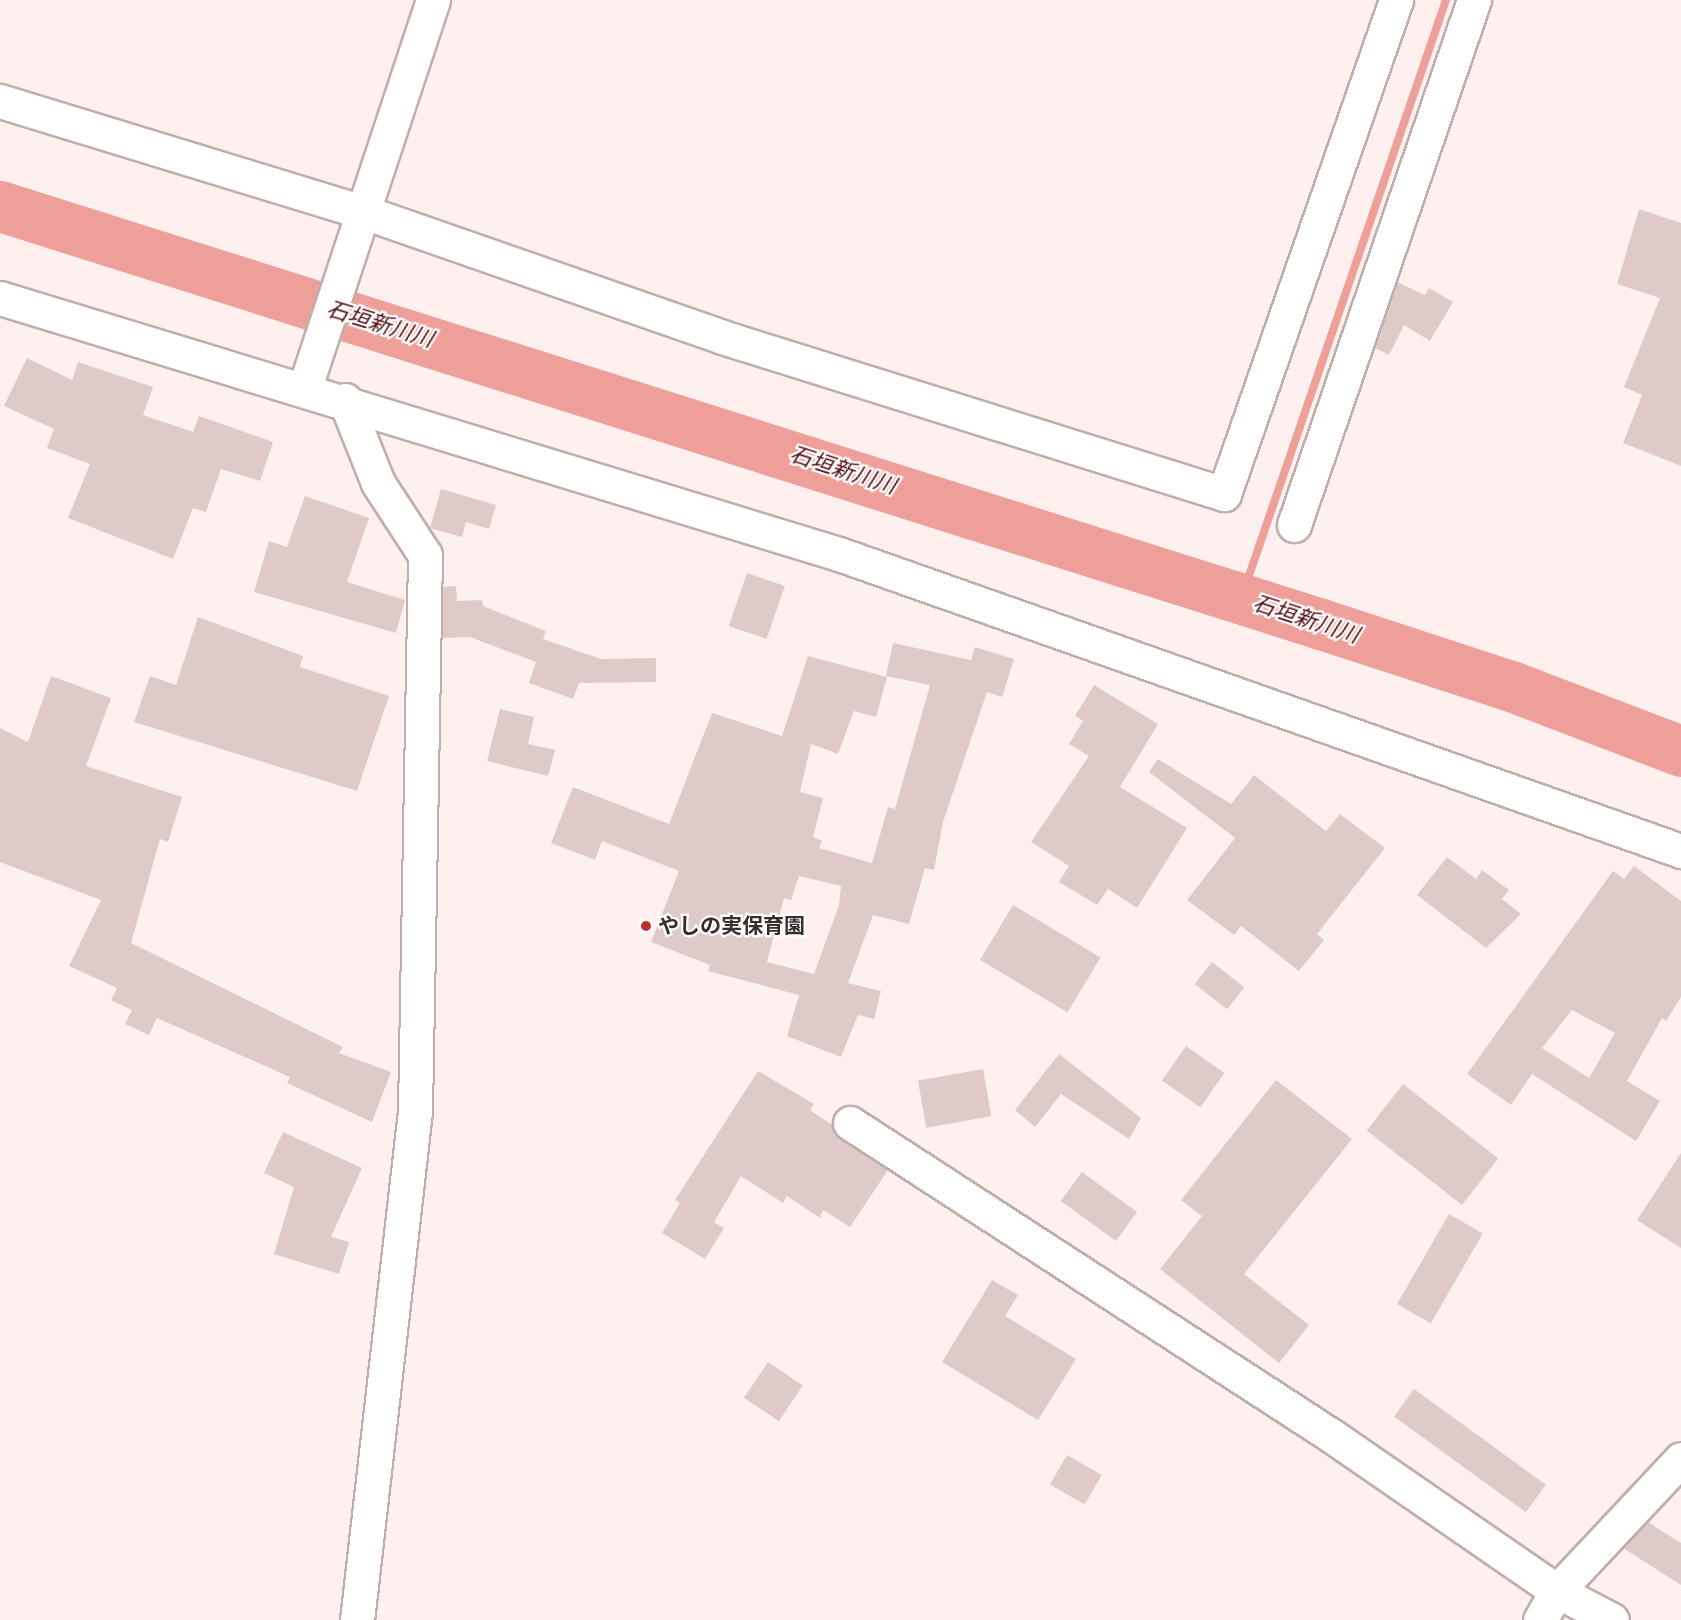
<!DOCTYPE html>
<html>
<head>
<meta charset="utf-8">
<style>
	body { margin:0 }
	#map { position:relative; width:1681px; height:1620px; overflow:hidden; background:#fdf0ef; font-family:"Space Grotesk","Noto Sans JP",sans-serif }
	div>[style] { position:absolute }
	.stream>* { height:8px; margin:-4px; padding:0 4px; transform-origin:4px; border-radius:4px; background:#ee9f99 }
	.river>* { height:51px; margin:-25.5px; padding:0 25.5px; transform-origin:25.5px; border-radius:25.5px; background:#ee9f99 }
	.building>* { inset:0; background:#decac8; transform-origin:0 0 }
	.roads { filter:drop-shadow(2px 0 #c1adab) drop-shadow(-2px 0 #c1adab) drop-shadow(0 2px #c1adab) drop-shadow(0 -2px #c1adab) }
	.minor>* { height:33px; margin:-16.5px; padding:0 16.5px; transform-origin:16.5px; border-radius:16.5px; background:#fff }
	.dots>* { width:16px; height:16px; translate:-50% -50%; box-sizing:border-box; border:3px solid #fff; border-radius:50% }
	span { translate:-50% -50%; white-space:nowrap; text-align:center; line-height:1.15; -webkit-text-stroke:4.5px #fff; paint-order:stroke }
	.poi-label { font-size:21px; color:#362e2d; font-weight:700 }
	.left { translate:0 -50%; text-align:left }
	.water-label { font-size:22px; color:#510c0f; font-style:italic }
</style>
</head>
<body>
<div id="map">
	<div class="stream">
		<div style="left:1241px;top:599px;width:633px;rotate:-71.11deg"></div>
	</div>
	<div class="river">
		<div style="left:0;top:206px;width:1386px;rotate:17.56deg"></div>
		<div style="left:1321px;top:624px;width:200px;rotate:18.1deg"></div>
		<div style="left:1511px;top:686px;width:182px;rotate:20.9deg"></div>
	</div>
	<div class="building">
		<div style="clip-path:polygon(1639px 209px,1681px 223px,1681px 466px,1623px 443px,1642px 395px,1624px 387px,1660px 298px,1617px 284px)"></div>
		<div style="clip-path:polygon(1397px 282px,1425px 295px,1429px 288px,1453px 302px,1430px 341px,1404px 325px,1389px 355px,1375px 348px)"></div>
		<div style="clip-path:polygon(27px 358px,72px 380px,78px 362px,153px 387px,143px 415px,193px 432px,199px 416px,273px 442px,260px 481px,221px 469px,206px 512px,193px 508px,173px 559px,68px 518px,90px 464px,47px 448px,54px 429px,4px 406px)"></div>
		<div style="clip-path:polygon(441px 489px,496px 505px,489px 529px,466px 522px,462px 537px,430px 528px)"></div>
		<div style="clip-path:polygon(305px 496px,369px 518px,347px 582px,405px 600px,396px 633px,254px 592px,269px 541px,287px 547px)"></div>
		<div style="left:747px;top:573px;width:40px;height:56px;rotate:19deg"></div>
		<div style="clip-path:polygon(456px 586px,457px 601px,482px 600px,483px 606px,546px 631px,543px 639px,601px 659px,656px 658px,656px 682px,579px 683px,573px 699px,529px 683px,536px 662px,470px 637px,442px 638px,443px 587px)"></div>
		<div style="clip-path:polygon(198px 617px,303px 656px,300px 667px,389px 696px,357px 791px,134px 722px,150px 676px,176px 685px)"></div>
		<div style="clip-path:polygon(evenodd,893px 643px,971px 660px,975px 647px,1014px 659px,1002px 697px,987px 692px,943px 822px,934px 870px,925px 868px,909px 924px,873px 915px,848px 983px,881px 991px,874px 1019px,858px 1015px,841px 1057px,787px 1036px,799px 995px,708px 971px,710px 965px,651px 942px,679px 871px,602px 841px,595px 860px,551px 843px,573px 787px,669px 824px,712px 713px,782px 736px,808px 656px,887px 677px,876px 717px,854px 711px,838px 754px,811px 744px,800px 792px,823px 798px,813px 837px,822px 841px,819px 848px,872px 863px,888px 807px,895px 809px,930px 685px,886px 676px,893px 643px,799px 876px,841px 886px,839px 905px,814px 974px,767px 962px,784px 898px,791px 900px,799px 876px)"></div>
		<div style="clip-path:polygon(51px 676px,111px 698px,86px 766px,182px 797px,168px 842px,160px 839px,131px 943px,343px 1047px,339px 1053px,391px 1072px,372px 1122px,287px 1083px,290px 1077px,157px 1018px,149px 1035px,125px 1024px,132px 1010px,111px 1000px,117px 988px,69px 966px,101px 900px,0 862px,0 728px,28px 742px)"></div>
		<div style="clip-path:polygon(1094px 685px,1158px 724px,1120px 787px,1187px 828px,1137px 908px,1108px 889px,1097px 905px,1059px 882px,1069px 866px,1031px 842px,1089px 756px,1069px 744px,1083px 721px,1075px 716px)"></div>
		<div style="clip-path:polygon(500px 709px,534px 717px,528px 744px,555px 750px,548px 776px,487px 761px)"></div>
		<div style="clip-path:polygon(1158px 759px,1231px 804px,1254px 775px,1326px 831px,1340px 814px,1385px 848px,1317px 934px,1324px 940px,1299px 971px,1241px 926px,1234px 935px,1187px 900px,1235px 838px,1149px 772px)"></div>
		<div style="clip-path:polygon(1447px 857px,1476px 879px,1482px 870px,1509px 890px,1502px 899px,1521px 914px,1486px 948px,1417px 895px)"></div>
		<div style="clip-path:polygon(evenodd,1634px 866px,1681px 901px,1681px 997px,1666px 1021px,1662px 1018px,1627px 1081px,1660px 1101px,1636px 1141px,1532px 1074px,1511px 1105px,1467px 1074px,1613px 871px,1624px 879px,1634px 866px,1572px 1010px,1615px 1033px,1589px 1078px,1542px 1048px,1572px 1010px)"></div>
		<div style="left:1013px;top:905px;width:102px;height:64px;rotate:31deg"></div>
		<div style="left:1212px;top:962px;width:41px;height:28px;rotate:38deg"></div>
		<div style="left:1186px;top:1046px;width:47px;height:42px;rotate:35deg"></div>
		<div style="clip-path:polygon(1059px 1054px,1141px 1118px,1129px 1139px,1061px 1094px,1035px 1127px,1015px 1110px)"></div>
		<div style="left:983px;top:1069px;width:48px;height:66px;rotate:80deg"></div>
		<div style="clip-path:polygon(758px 1071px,814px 1104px,810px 1110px,832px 1125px,839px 1138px,888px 1170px,850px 1227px,823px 1210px,820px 1218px,787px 1196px,783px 1203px,741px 1176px,714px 1222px,724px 1228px,705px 1259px,662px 1233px,680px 1203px,675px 1200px)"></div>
		<div style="clip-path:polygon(1276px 1080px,1352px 1139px,1244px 1274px,1309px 1325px,1279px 1363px,1160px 1269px,1202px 1216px,1181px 1200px)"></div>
		<div style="left:1403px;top:1084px;width:121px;height:59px;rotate:38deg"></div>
		<div style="clip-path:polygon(283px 1132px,362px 1168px,331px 1237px,349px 1242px,339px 1274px,274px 1254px,294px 1187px,264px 1173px)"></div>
		<div style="clip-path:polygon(1681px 1153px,1681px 1248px,1637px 1220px)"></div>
		<div style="left:1082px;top:1172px;width:68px;height:36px;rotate:36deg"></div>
		<div style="left:1449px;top:1214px;width:39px;height:104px;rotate:30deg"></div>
		<div style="clip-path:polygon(992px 1280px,1018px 1295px,1005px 1316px,1076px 1359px,1038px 1420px,942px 1362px)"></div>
		<div style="left:768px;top:1362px;width:42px;height:43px;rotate:34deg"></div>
		<div style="left:1414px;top:1389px;width:163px;height:34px;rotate:36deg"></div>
		<div style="left:1067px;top:1455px;width:40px;height:34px;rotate:30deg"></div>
		<div style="clip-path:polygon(1648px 1522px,1681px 1543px,1681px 1585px,1623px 1548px)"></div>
	</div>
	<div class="roads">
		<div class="minor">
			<div style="left:0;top:101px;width:381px;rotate:17deg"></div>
			<div style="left:364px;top:212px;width:379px;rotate:19.2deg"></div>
			<div style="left:722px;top:337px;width:526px;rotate:17.37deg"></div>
			<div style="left:1224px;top:494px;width:523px;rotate:-70.8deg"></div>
			<div style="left:0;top:298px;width:877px;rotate:16.97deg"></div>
			<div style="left:839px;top:554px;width:893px;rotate:19.43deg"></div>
			<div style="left:305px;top:387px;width:408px;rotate:-71.7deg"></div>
			<div style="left:345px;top:400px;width:89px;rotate:68.3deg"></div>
			<div style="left:378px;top:483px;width:86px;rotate:56.9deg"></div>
			<div style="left:425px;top:555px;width:556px;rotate:91.03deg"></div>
			<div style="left:415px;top:1111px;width:512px;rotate:96.5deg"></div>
			<div style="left:1294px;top:525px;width:555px;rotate:-71.08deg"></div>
			<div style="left:850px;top:1123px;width:575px;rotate:33deg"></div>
			<div style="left:1332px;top:1436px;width:273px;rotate:34.6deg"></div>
			<div style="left:1557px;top:1591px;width:62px;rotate:27.8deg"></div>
			<div style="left:1540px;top:1620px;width:34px;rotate:-60deg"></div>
			<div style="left:1557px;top:1591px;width:181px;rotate:-46.8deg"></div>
		</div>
	</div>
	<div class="dots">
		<div style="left:646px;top:926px;background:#bf2f33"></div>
	</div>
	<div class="poi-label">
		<span class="left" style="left:658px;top:926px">やしの実保育園</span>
	</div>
	<div class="water-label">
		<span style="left:380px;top:324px;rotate:17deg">石垣新川川</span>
		<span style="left:843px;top:470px;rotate:18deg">石垣新川川</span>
		<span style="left:1306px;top:619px;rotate:18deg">石垣新川川</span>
	</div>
</div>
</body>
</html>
